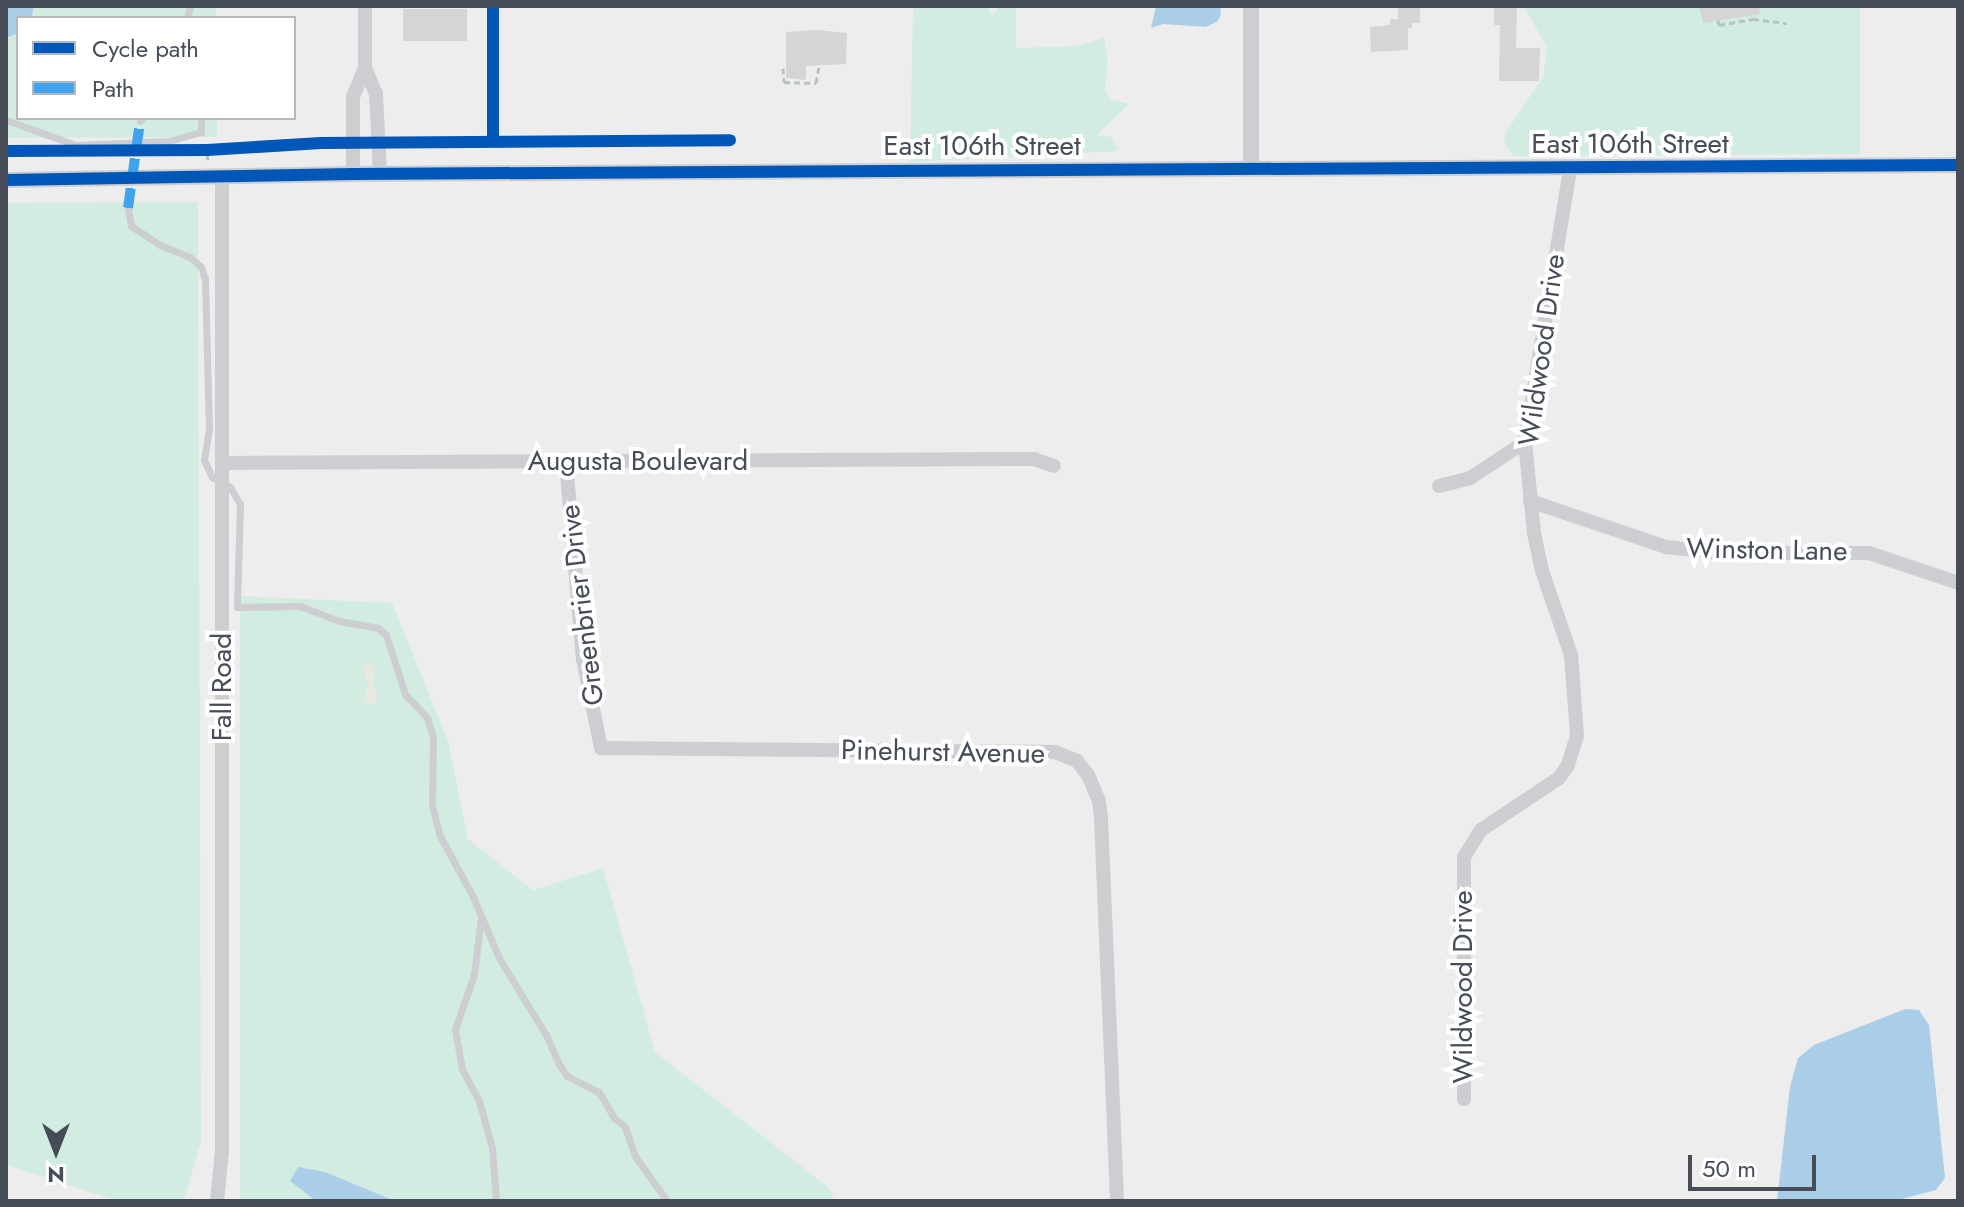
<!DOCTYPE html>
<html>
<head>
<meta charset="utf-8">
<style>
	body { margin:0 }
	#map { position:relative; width:1964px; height:1207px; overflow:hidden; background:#eeeded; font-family:Jost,sans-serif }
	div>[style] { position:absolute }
	.green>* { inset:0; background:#d3ece1 }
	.sand>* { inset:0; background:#e8e8df }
	.water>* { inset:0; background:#aacee7 }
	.building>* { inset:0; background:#d5d5d7; transform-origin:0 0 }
	.path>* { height:3px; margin-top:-1.5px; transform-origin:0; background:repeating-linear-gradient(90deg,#b8c2c2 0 6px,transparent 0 10px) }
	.service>* { height:7px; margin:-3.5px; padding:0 3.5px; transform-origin:3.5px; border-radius:3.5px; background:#ccced1 }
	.minor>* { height:14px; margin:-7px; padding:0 7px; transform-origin:7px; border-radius:7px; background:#ccced1 }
	.tertiary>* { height:16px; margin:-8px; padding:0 8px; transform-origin:8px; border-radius:8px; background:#ccced1 }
	.quiet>* { height:10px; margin-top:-5px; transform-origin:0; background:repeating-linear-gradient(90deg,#3fa4ed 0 20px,transparent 0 30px) }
	.cycleway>* { height:12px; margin:-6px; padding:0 6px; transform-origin:6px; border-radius:6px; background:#0057b8 }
	span { translate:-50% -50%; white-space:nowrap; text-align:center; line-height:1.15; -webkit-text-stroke:8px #fff; paint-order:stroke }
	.street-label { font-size:28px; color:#464c58 }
	.frame { position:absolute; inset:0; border:8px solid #464c58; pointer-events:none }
	.legend { position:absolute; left:16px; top:16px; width:280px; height:104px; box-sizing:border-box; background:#fff; border:2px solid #b5b7bc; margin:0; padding:10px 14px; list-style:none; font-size:24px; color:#464c58 }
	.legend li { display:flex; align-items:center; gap:16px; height:40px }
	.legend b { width:40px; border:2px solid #b5b7bc }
	.north { position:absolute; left:16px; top:1111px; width:80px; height:80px; -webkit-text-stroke:6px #fff; paint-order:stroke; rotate:180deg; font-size:22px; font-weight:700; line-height:32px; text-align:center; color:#464c58 }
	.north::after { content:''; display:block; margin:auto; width:28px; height:36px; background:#464c58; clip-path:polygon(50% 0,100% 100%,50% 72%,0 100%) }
	.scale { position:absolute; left:1688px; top:1155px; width:128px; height:36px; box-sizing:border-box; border:4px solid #464c58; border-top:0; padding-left:10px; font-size:24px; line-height:28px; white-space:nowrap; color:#464c58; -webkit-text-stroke:6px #fff; paint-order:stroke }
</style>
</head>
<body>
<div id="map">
	<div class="green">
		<div style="clip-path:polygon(6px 6px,216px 6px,216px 18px,18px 18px,18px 118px,217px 118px,217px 137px,6px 138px)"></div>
		<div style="clip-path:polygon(913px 6px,988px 6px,992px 16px,1000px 6px,1016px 6px,1016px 48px,1077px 46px,1104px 38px,1108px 62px,1105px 89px,1110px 99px,1129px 104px,1097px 135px,1112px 137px,1118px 151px,910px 162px)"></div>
		<div style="clip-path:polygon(1524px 6px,1860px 6px,1860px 154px,1513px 156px,1504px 143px,1506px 132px,1543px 77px,1547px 48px)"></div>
		<div style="clip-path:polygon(198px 202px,201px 1141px,184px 1201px,118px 1201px,6px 1165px,6px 203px)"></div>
		<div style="clip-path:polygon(240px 596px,392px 603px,448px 741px,468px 839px,533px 890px,603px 868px,655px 1052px,828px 1187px,835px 1201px,240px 1201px)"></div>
	</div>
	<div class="sand">
		<div style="clip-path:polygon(368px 661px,376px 669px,373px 682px,378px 698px,372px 706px,364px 699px,368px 685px,363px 666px)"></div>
	</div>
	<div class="water">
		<div style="clip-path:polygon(6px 6px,33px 8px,32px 18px,18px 18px,18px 33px,6px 38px)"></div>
		<div style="clip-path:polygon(1156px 6px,1220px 6px,1221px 14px,1218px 21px,1206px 27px,1163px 24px,1151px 28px)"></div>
		<div style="clip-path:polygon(1905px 1009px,1919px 1010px,1929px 1025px,1945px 1178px,1936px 1190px,1894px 1201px,1777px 1201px,1790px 1087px,1798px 1058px,1814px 1045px)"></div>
		<div style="clip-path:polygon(298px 1167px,325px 1172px,395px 1201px,316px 1201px,290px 1181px)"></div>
	</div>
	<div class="building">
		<div style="clip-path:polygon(1398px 6px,1420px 6px,1420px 23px,1412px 23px,1412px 28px,1408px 28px,1408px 50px,1371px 52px,1370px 27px,1390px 25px,1390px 19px,1398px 19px)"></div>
		<div style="clip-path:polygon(1494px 6px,1517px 6px,1516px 48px,1540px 48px,1539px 81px,1499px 81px,1500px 25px,1494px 25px)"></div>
		<div style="clip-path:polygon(1699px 6px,1759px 6px,1760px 14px,1703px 23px)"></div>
		<div style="left:403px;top:9px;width:64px;height:32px"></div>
		<div style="clip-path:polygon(817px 30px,847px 33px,846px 64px,806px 66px,806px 80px,786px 78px,786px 32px)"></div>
	</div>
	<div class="path">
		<div style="left:1718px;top:20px;width:5px;rotate:79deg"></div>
		<div style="left:1719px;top:25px;width:35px;rotate:-10deg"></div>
		<div style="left:1753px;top:19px;width:34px;rotate:7deg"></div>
		<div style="left:783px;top:68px;width:14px;rotate:86deg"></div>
		<div style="left:784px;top:82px;width:32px;rotate:2deg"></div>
		<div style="left:816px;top:83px;width:17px;rotate:-80deg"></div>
		<div style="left:205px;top:144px;width:16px;rotate:79deg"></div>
	</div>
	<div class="service">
		<div style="left:187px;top:18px;width:12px;rotate:-76deg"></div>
		<div style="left:6px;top:120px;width:74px;rotate:19.7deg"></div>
		<div style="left:76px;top:145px;width:93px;rotate:-2.5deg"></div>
		<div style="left:169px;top:141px;width:33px;rotate:-16deg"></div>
		<div style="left:201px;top:132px;width:14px;rotate:-90deg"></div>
		<div style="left:140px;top:121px;width:4px;rotate:-56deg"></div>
		<div style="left:128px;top:208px;width:18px;rotate:81deg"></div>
		<div style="left:131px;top:226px;width:35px;rotate:33deg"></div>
		<div style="left:160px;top:245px;width:32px;rotate:22deg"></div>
		<div style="left:190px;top:257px;width:15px;rotate:42deg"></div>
		<div style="left:201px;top:267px;width:13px;rotate:72deg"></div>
		<div style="left:205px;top:279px;width:150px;rotate:88.5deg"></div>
		<div style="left:209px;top:429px;width:31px;rotate:99deg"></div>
		<div style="left:204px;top:460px;width:19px;rotate:65deg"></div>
		<div style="left:212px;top:477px;width:21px;rotate:29deg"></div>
		<div style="left:230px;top:487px;width:20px;rotate:60deg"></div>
		<div style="left:240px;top:504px;width:103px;rotate:91.7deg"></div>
		<div style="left:237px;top:607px;width:63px;rotate:-0.9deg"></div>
		<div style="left:300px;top:606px;width:42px;rotate:21deg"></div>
		<div style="left:339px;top:621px;width:40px;rotate:10deg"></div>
		<div style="left:378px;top:628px;width:11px;rotate:41deg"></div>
		<div style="left:386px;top:635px;width:62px;rotate:72.1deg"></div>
		<div style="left:405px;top:694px;width:33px;rotate:47deg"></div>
		<div style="left:427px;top:718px;width:19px;rotate:72deg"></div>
		<div style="left:433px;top:736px;width:69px;rotate:90.8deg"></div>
		<div style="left:432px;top:805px;width:30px;rotate:76deg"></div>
		<div style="left:439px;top:834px;width:72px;rotate:61.6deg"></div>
		<div style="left:473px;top:897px;width:66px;rotate:66.9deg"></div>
		<div style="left:499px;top:958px;width:90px;rotate:58.6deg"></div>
		<div style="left:546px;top:1035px;width:32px;rotate:66deg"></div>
		<div style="left:559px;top:1064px;width:14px;rotate:56deg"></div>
		<div style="left:567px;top:1076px;width:36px;rotate:27deg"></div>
		<div style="left:599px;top:1092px;width:30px;rotate:60deg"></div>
		<div style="left:614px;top:1118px;width:14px;rotate:39deg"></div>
		<div style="left:625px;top:1127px;width:31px;rotate:71deg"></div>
		<div style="left:635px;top:1156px;width:55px;rotate:54.6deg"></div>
		<div style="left:481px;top:917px;width:58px;rotate:96.9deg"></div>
		<div style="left:474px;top:975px;width:57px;rotate:109.4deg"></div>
		<div style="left:455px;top:1029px;width:41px;rotate:80.1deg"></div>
		<div style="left:462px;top:1069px;width:36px;rotate:62deg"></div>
		<div style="left:479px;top:1101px;width:49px;rotate:74.5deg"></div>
		<div style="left:492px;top:1148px;width:53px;rotate:85.7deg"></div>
	</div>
	<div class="minor">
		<div style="left:365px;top:68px;width:28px;rotate:67deg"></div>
		<div style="left:376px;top:94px;width:80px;rotate:87.1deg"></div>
		<div style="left:353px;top:174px;width:77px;rotate:-90deg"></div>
		<div style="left:353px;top:97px;width:31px;rotate:-68deg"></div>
		<div style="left:365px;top:68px;width:62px;rotate:-90deg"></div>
		<div style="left:566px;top:462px;width:198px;rotate:85.1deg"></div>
		<div style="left:583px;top:659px;width:91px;rotate:78.6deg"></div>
		<div style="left:601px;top:748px;width:454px;rotate:0.5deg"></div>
		<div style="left:1055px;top:752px;width:24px;rotate:22deg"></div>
		<div style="left:1077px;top:761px;width:18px;rotate:52deg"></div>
		<div style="left:1088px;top:775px;width:28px;rotate:67deg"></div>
		<div style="left:1099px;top:801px;width:17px;rotate:83deg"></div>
		<div style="left:1101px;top:818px;width:383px;rotate:87.6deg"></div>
		<div style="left:222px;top:463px;width:812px;rotate:-0.28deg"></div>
		<div style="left:1034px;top:459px;width:21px;rotate:19deg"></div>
		<div style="left:1439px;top:486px;width:32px;rotate:-14deg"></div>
		<div style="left:1470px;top:478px;width:66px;rotate:-33.2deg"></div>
		<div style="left:1530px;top:501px;width:144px;rotate:18.7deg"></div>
		<div style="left:1666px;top:547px;width:56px;rotate:6.1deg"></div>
		<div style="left:1722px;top:553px;width:147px"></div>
		<div style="left:1869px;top:553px;width:94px;rotate:18.6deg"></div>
		<div style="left:1464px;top:1099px;width:242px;rotate:-90deg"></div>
		<div style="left:1464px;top:857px;width:32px;rotate:-58deg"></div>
		<div style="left:1481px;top:830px;width:94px;rotate:-33.7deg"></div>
		<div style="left:1559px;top:778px;width:16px;rotate:-55deg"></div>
		<div style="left:1568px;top:765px;width:30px;rotate:-73deg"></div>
		<div style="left:1577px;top:736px;width:81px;rotate:-94.2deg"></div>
		<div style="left:1571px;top:655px;width:89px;rotate:-109deg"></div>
		<div style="left:1542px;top:571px;width:39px;rotate:-102deg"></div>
		<div style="left:1534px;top:533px;width:91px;rotate:-95.6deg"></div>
		<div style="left:1525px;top:442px;width:277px;rotate:-80.6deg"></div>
		<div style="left:217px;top:1201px;width:51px;rotate:-84.4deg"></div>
		<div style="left:222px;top:1150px;width:974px;rotate:-90deg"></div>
	</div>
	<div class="tertiary">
		<div style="left:1251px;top:6px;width:162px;rotate:90deg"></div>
		<div style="left:6px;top:180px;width:347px;rotate:-1deg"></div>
		<div style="left:353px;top:174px;width:1605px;rotate:-0.32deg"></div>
	</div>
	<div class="quiet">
		<div style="left:128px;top:208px;width:88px;rotate:-82.1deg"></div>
	</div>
	<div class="cycleway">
		<div style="left:493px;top:6px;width:135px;rotate:90deg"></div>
		<div style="left:6px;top:151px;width:201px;rotate:-0.3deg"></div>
		<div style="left:207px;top:150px;width:114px;rotate:-3.5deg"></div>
		<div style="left:321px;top:143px;width:409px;rotate:-0.4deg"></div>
		<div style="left:6px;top:180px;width:347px;rotate:-1deg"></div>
		<div style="left:353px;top:174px;width:1605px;rotate:-0.32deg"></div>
	</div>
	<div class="street-label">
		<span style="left:1630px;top:144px">East 106th Street</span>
		<span style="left:982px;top:146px">East 106th Street</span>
		<span style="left:1542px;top:350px;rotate:-82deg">Wildwood Drive</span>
		<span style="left:638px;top:461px">Augusta Boulevard</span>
		<span style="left:1767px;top:550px;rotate:1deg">Winston Lane</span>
		<span style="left:582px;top:605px;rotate:-97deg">Greenbrier Drive</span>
		<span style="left:222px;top:687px;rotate:-90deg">Fall Road</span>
		<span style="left:943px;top:752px;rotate:1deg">Pinehurst Avenue</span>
		<span style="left:1463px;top:987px;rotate:-90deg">Wildwood Drive</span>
	</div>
	<div class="frame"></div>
	<ul class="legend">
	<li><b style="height:10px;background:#0057b8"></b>Cycle path</li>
	<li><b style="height:10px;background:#3fa4ed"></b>Path</li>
	</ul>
	<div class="north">N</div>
	<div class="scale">50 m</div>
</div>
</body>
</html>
